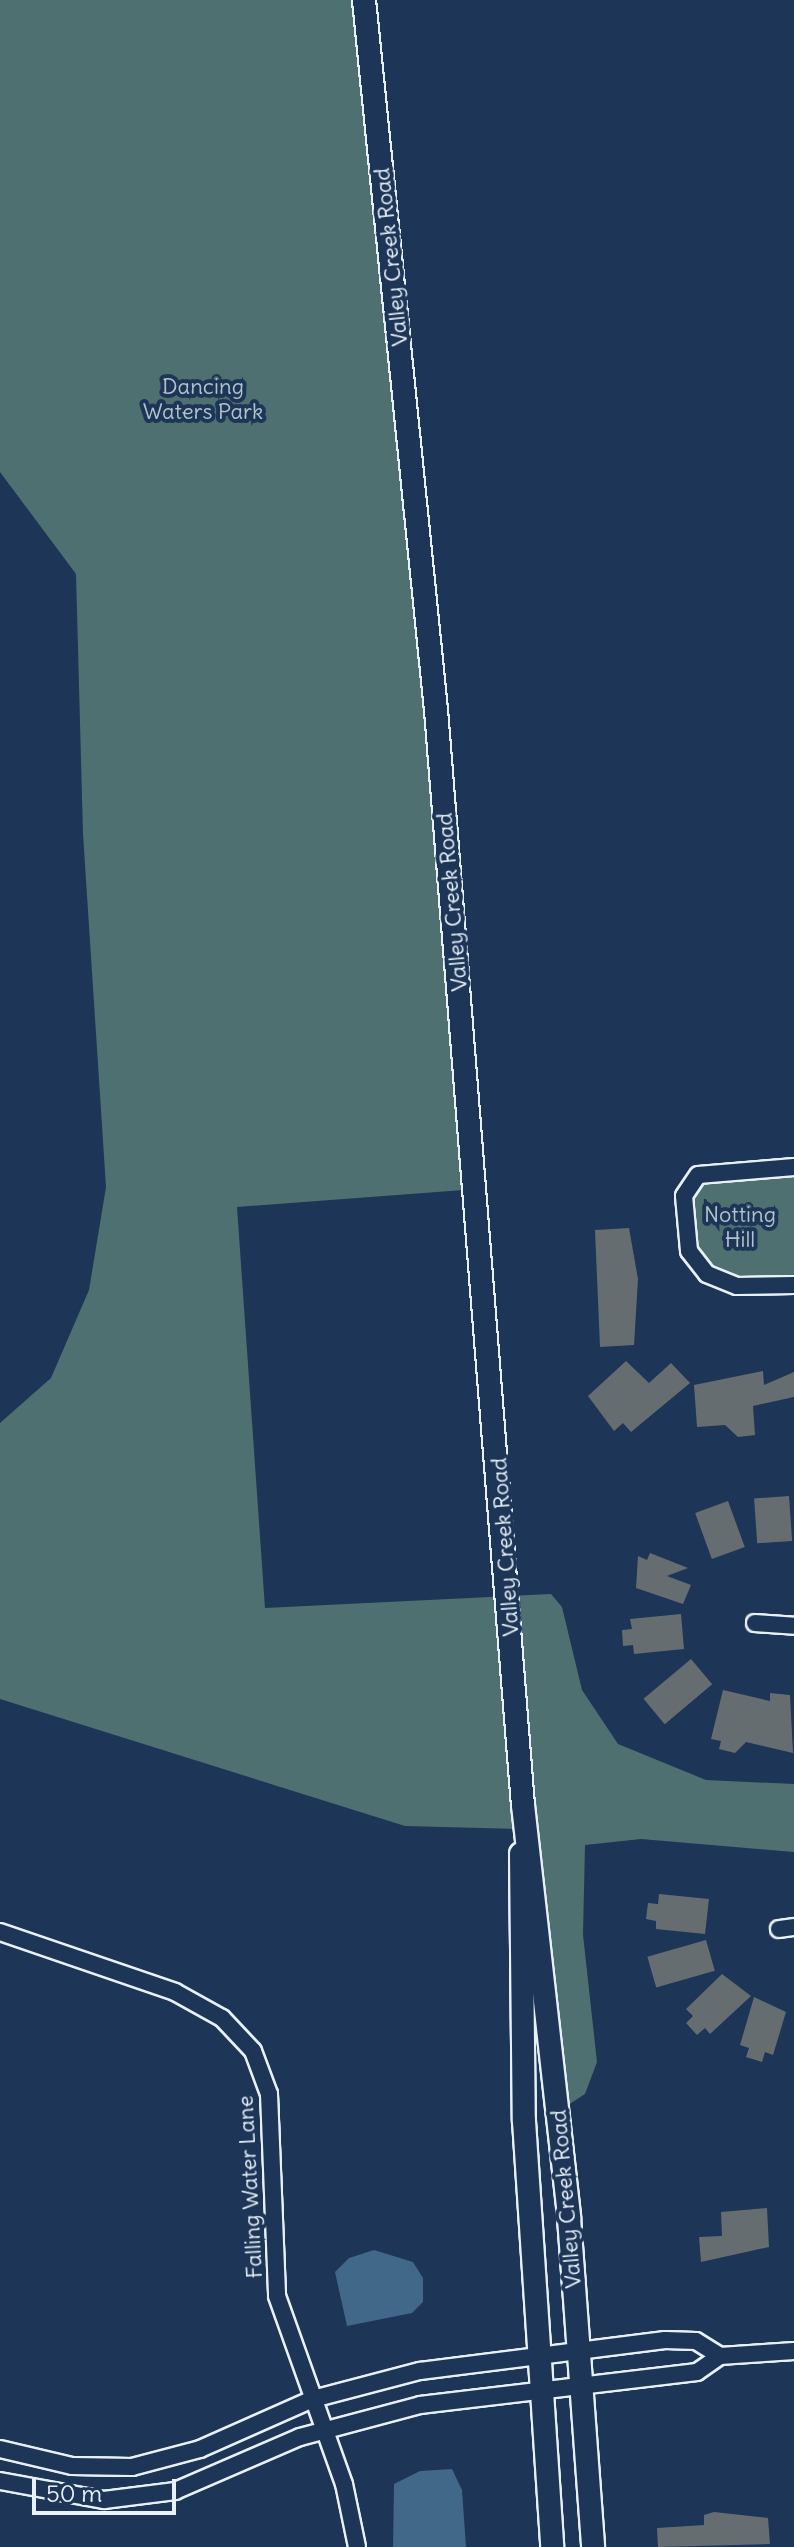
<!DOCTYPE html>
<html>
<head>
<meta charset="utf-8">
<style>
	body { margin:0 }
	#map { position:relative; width:794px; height:2547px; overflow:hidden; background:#1d3557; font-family:Delius,sans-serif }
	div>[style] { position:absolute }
	.green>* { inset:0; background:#4e7071 }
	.water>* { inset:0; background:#416888 }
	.building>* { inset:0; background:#666d71; transform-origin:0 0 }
	.roads { filter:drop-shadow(2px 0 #e8f1f8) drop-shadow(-2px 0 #e8f1f8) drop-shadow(0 2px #e8f1f8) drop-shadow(0 -2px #e8f1f8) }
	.minor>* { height:16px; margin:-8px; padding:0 8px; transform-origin:8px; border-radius:8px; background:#1d3557 }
	.secondary>* { height:22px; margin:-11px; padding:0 11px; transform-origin:11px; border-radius:11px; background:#1d3557 }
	span { translate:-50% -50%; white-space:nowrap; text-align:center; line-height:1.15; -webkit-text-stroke:8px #1d3557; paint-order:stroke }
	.street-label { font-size:22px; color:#e8f1f8 }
	.park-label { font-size:22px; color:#b2c4c9 }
	.scale { position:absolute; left:32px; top:2479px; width:144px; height:36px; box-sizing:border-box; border:4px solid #e8f1f8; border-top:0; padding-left:10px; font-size:24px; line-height:28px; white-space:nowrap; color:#e8f1f8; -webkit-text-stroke:6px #1d3557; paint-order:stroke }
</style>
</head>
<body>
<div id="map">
	<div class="green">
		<div style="clip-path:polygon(0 0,364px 0,477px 1189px,237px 1207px,265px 1608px,551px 1594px,562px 1607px,582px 1690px,618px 1744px,706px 1780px,794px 1784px,794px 1852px,641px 1839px,585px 1845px,583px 1935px,597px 2062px,585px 2094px,559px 2111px,522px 1829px,405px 1826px,0 1699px,0 1423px,51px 1378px,89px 1290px,106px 1187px,83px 834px,76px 574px,0 472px)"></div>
		<div style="clip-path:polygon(794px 1167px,794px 1285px,728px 1284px,687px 1244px,694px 1177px)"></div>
	</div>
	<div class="water">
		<div style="clip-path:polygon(374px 2250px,413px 2262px,423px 2278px,423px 2302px,412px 2313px,347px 2326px,335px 2272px,349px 2258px)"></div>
		<div style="clip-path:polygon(452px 2469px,462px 2490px,466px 2547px,393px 2547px,394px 2484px,420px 2471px)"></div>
	</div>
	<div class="building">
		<div style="clip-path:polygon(629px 1228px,638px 1279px,634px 1345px,600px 1347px,595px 1230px)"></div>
		<div style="clip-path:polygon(626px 1361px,649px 1383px,671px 1363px,690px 1383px,631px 1432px,623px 1423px,614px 1431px,588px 1396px)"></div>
		<div style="clip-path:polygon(763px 1371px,764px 1385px,794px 1372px,794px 1397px,753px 1406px,755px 1435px,738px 1437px,725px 1425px,697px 1427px,694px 1385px)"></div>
		<div style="left:789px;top:1496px;width:45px;height:35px;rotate:86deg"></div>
		<div style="left:728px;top:1501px;width:49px;height:35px;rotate:70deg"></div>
		<div style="clip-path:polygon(650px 1553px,688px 1568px,667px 1576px,691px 1585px,683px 1604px,636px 1588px,638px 1556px,647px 1560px)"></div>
		<div style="clip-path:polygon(681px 1614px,684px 1649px,634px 1654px,633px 1645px,623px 1646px,622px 1630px,632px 1629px,630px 1619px)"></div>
		<div style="left:691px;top:1659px;width:33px;height:62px;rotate:50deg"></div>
		<div style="clip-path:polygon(723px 1690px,770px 1701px,770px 1693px,790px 1695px,793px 1753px,746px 1742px,735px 1753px,719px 1749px,721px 1741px,711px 1739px)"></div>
		<div style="clip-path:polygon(659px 1894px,709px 1899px,705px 1934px,656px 1929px,656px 1921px,646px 1919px,648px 1903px,658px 1904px)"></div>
		<div style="left:706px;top:1940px;width:32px;height:61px;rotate:74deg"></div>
		<div style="clip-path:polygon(722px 1974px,751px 1996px,710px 2034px,705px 2028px,697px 2035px,686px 2023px,693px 2016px,686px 2009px)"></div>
		<div style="clip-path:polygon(754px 1997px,786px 2012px,773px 2055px,765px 2052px,762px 2062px,746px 2057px,749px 2048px,740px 2045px)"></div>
		<div style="clip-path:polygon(767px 2208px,769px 2247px,701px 2262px,699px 2237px,722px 2236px,721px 2212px)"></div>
		<div style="clip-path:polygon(714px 2512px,768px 2518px,770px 2544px,658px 2547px,657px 2528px,704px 2525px,704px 2515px)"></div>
	</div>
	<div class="roads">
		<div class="minor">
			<div style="left:794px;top:1167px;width:96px;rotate:175.2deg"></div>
			<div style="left:698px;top:1175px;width:25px;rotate:124deg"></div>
			<div style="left:684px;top:1196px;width:55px;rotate:84.8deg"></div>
			<div style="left:689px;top:1251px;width:29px;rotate:52deg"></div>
			<div style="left:707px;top:1274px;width:32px;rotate:22deg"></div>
			<div style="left:737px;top:1286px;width:57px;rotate:-1deg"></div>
			<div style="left:755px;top:1623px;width:39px;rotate:4deg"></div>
			<div style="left:779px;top:1929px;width:15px;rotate:-8deg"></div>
			<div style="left:0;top:1932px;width:185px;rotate:18.9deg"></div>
			<div style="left:175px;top:1992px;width:54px;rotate:29deg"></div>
			<div style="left:222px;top:2018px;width:45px;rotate:46.8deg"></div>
			<div style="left:253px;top:2051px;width:46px;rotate:69.6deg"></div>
			<div style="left:269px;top:2094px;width:202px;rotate:87.7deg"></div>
			<div style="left:277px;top:2296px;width:200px;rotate:70.4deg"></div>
			<div style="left:344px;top:2484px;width:64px;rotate:78.3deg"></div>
			<div style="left:0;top:2449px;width:74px;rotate:13.3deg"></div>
			<div style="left:72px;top:2466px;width:60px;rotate:1deg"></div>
			<div style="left:132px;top:2467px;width:70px;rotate:-14.8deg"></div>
			<div style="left:200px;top:2449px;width:124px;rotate:-23.9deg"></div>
			<div style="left:313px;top:2399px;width:111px;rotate:-14.7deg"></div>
			<div style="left:420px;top:2371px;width:247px;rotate:-7.2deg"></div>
			<div style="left:665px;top:2340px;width:31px;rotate:2deg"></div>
			<div style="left:696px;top:2341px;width:28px;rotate:32deg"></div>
			<div style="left:0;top:2481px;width:106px;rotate:10.4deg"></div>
			<div style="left:104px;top:2500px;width:72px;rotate:-7.2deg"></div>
			<div style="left:175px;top:2491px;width:136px;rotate:-23.4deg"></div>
			<div style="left:300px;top:2437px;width:124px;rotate:-14.9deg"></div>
			<div style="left:420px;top:2405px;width:279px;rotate:-6.8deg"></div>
			<div style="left:697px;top:2372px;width:28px;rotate:-35deg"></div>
			<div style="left:720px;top:2356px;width:74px;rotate:-3.9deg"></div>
		</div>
		<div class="secondary">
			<div style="left:364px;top:0;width:714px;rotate:84.21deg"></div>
			<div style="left:436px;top:710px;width:1098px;rotate:85.46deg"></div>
			<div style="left:523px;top:1805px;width:416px;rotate:83.6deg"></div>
			<div style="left:569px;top:2218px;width:330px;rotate:85.8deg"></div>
			<div style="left:521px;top:1854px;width:267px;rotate:89.4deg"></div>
			<div style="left:524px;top:2121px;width:427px;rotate:86.2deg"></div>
		</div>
	</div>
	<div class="street-label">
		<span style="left:391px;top:257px;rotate:-96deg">Valley Creek Road</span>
		<span style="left:452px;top:902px;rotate:-95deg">Valley Creek Road</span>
		<span style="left:505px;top:1547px;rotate:-94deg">Valley Creek Road</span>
		<span style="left:250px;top:2187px;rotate:-93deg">Falling Water Lane</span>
		<span style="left:566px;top:2199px;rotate:-95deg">Valley Creek Road</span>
	</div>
	<div class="park-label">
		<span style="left:203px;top:399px">Dancing<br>Waters Park</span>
		<span style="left:740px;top:1227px">Notting<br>Hill</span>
	</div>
	<div class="scale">50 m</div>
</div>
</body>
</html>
